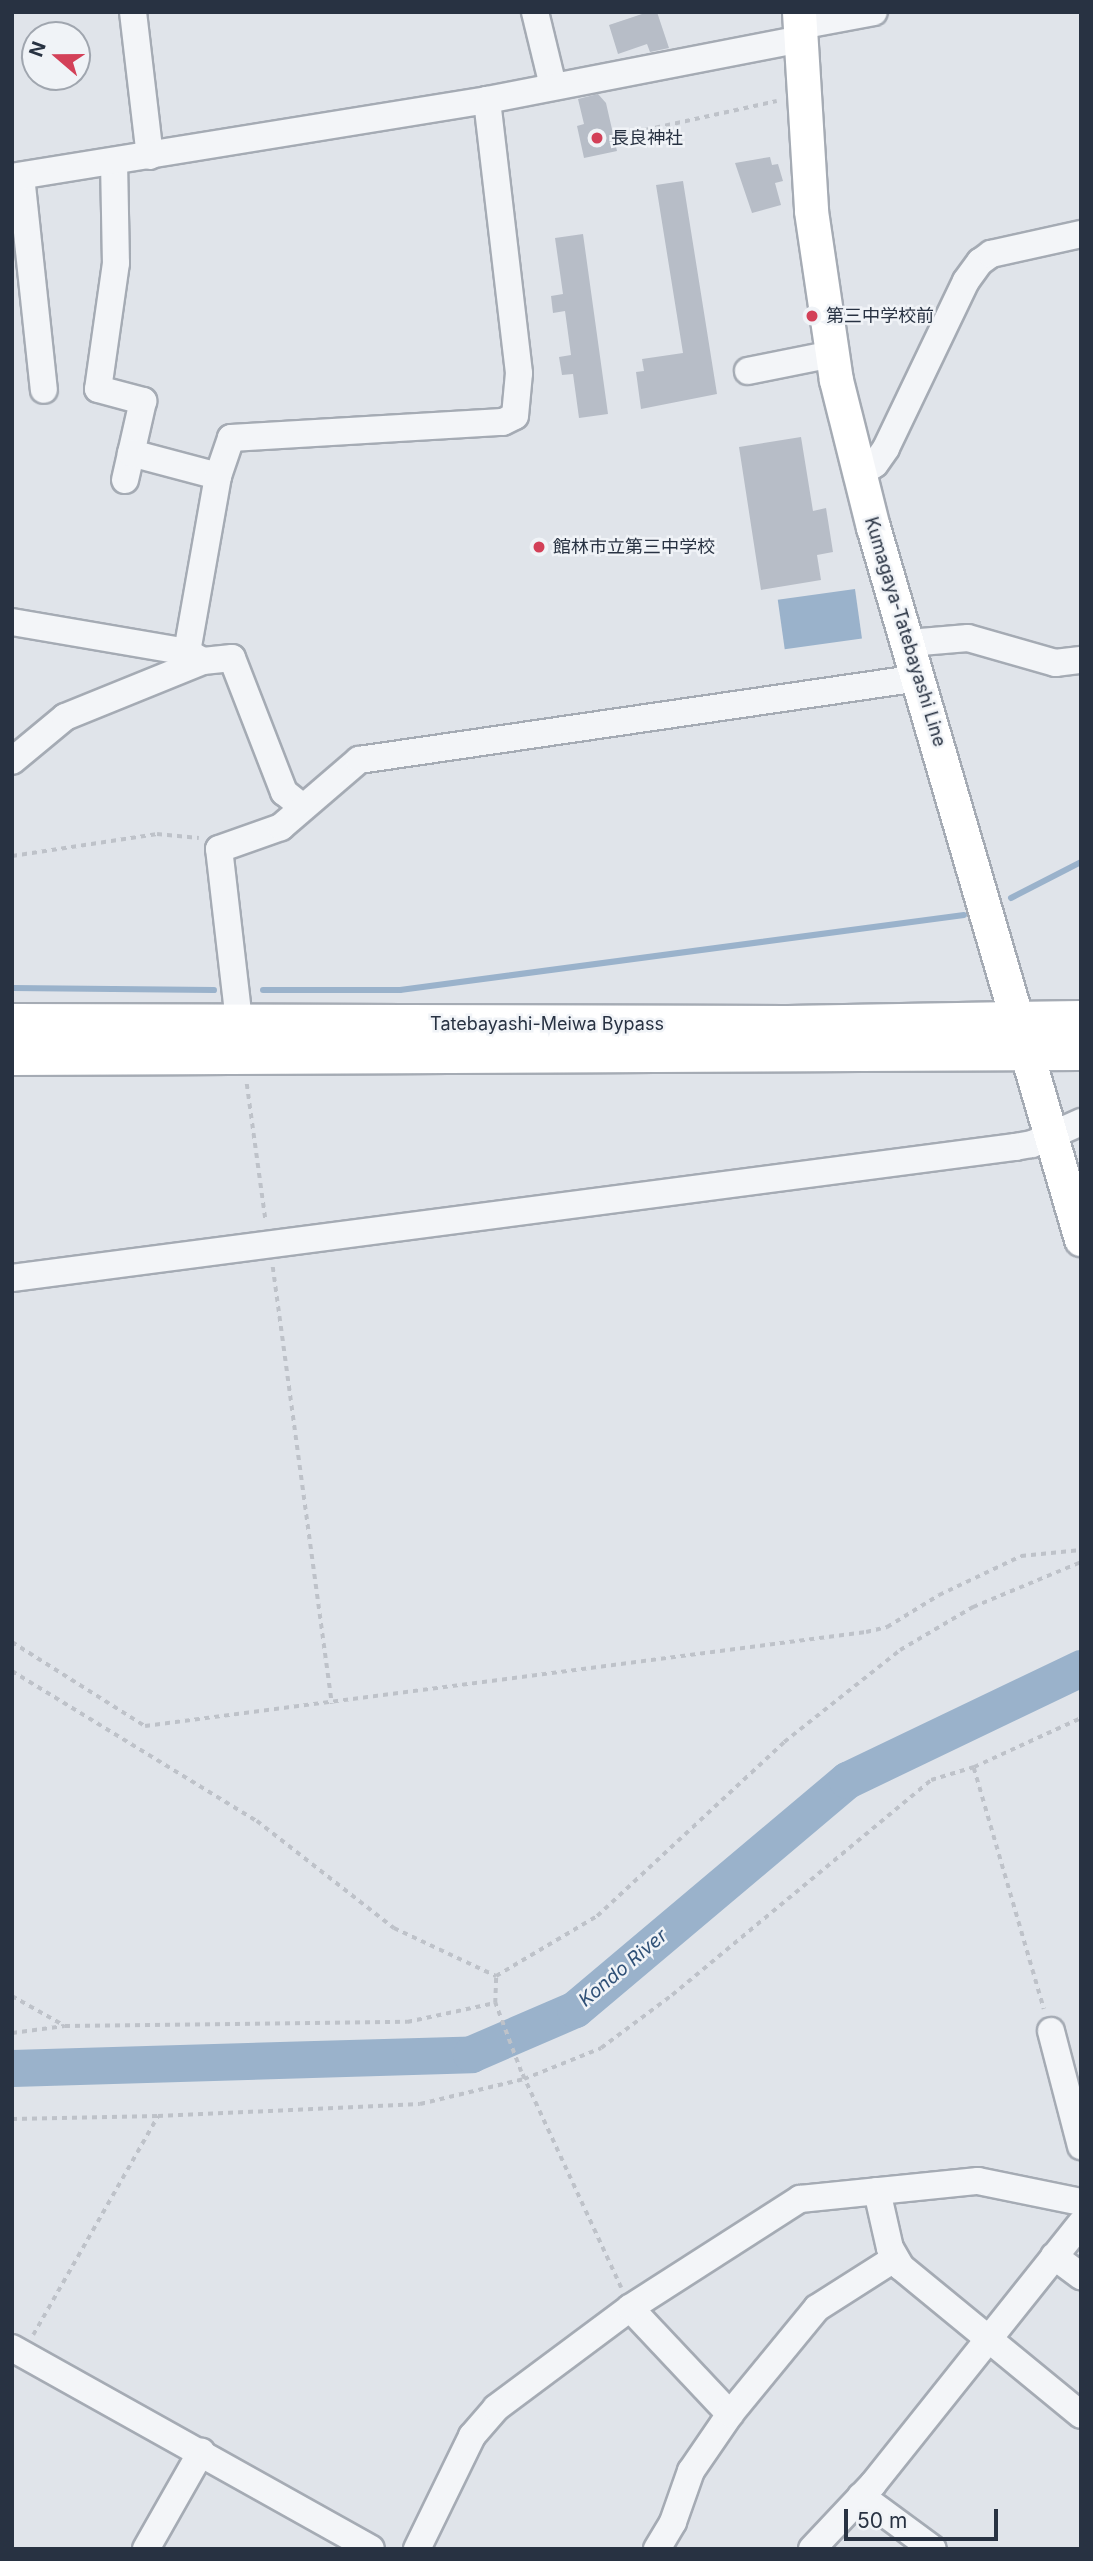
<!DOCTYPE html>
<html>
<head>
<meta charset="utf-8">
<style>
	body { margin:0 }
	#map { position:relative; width:1093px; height:2561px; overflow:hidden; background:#e0e4ea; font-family:Inter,"Noto Sans JP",sans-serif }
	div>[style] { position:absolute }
	.water>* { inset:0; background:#9ab2cb; transform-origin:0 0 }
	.stream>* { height:6px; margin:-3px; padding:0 3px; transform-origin:3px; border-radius:3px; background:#9ab2cb }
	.river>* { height:37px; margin:-18.5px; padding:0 18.5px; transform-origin:18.5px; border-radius:18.5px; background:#9ab2cb }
	.building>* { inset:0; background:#b7bdc7 }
	.path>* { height:3.5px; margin-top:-1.75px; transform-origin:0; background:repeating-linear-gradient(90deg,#bec2c9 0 5px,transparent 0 10px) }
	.roads { filter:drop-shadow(2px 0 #a5abb4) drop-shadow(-2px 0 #a5abb4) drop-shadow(0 2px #a5abb4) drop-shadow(0 -2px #a5abb4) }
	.minor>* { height:26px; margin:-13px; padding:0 13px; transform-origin:13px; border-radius:13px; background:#f3f5f8 }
	.major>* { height:33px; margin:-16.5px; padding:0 16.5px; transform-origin:16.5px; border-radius:16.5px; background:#fff }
	.highway>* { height:38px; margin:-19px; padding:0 19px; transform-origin:19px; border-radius:19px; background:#fff }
	.dots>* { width:19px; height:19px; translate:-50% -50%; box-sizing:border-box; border:4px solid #f0f3f7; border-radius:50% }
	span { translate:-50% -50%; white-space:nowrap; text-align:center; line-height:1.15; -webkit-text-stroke:5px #f0f3f7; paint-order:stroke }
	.poi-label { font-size:18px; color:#283242 }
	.left { translate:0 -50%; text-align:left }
	.street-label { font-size:18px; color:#283242 }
	.water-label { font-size:19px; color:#305177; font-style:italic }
	.frame { position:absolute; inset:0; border:14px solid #283242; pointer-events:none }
	.north { position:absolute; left:21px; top:21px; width:70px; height:70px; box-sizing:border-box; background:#f0f3f7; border:2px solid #a0a6af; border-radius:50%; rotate:290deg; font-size:19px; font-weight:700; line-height:28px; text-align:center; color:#283242 }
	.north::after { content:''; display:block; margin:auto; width:24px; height:32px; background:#d34058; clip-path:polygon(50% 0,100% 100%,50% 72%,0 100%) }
	.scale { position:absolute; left:844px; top:2509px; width:154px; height:32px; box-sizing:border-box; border:4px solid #283242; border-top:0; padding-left:9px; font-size:21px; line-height:24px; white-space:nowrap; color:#283242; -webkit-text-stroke:5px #f0f3f7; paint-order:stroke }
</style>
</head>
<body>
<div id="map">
	<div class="water">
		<div style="left:855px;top:589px;width:50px;height:78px;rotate:82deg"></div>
	</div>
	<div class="stream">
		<div style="left:1011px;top:898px;width:79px;rotate:-27.2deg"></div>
		<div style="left:12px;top:988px;width:202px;rotate:0.6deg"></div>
		<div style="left:263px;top:990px;width:137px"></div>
		<div style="left:400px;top:990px;width:569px;rotate:-7.57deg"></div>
	</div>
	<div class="river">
		<div style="left:12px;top:2068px;width:459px;rotate:-1.7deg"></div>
		<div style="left:471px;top:2054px;width:113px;rotate:-23.4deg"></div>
		<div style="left:575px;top:2009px;width:356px;rotate:-40.1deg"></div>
		<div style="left:847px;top:1780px;width:259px;rotate:-25.6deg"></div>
	</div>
	<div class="building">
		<div style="clip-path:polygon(648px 12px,657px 12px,669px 48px,650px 52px,647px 44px,618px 54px,609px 25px)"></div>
		<div style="clip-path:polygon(598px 94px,606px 103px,617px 151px,584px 158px,577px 126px,584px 124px,578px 99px)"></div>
		<div style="clip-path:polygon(770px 157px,772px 165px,778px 164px,783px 181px,775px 183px,781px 205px,752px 213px,735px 163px)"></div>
		<div style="clip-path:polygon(683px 181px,717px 394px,641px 409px,636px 372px,644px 371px,642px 359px,683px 353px,656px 185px)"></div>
		<div style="clip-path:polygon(583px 234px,608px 414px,579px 418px,573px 374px,562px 375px,559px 357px,571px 355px,565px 311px,553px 313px,551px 296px,563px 294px,555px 238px)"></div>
		<div style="clip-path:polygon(801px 437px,813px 511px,826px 508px,833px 552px,817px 555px,821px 580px,761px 590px,739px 447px)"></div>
	</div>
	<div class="path">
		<div style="left:636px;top:132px;width:144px;rotate:-12.4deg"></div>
		<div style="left:12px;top:856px;width:147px;rotate:-8.6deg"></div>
		<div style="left:157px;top:834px;width:42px;rotate:5.4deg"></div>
		<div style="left:247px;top:1084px;width:139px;rotate:82.2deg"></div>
		<div style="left:273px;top:1267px;width:441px;rotate:82.3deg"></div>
		<div style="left:12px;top:1642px;width:157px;rotate:32.3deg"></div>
		<div style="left:145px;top:1726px;width:727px;rotate:-7.43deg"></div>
		<div style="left:866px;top:1632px;width:22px;rotate:-13deg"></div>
		<div style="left:887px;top:1627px;width:61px;rotate:-31.6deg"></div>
		<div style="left:939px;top:1595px;width:91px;rotate:-25.4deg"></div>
		<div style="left:1021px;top:1556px;width:60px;rotate:-5.7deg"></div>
		<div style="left:12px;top:1671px;width:287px;rotate:31.5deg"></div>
		<div style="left:257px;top:1821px;width:174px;rotate:38deg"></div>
		<div style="left:394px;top:1928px;width:113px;rotate:25.2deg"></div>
		<div style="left:974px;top:1768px;width:251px;rotate:73.8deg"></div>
		<div style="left:12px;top:1996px;width:61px;rotate:29.5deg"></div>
		<div style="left:65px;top:2026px;width:342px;rotate:-0.7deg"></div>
		<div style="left:407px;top:2022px;width:90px;rotate:-12.2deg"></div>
		<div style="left:12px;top:2033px;width:53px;rotate:-7.5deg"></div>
		<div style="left:12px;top:2119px;width:146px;rotate:-1.2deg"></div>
		<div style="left:621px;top:2288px;width:238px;rotate:-114.8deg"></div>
		<div style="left:521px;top:2072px;width:74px;rotate:-110.6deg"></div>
		<div style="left:495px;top:2003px;width:27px;rotate:-88deg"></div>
		<div style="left:496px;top:1976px;width:117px;rotate:-30.7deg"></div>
		<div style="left:597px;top:1916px;width:255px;rotate:-42.9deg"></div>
		<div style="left:784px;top:1742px;width:148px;rotate:-38.4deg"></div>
		<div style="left:900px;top:1650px;width:85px;rotate:-30.5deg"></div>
		<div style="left:973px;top:1607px;width:117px;rotate:-22.6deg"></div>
		<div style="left:33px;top:2335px;width:252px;rotate:-60.3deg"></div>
		<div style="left:158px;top:2116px;width:262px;rotate:-2.6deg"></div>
		<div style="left:420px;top:2104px;width:107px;rotate:-13.5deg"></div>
		<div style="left:524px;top:2079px;width:83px;rotate:-21.9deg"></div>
		<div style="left:601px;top:2048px;width:89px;rotate:-36.7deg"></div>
		<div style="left:672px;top:1995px;width:337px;rotate:-39.7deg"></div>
		<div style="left:931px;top:1780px;width:45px;rotate:-16.8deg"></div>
		<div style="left:974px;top:1767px;width:118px;rotate:-24.6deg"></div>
	</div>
	<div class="roads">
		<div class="minor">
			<div style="left:133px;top:12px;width:145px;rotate:83.3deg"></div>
			<div style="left:535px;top:12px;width:76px;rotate:76.3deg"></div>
			<div style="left:799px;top:26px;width:76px;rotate:-10.6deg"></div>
			<div style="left:114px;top:161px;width:102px;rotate:88.9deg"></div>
			<div style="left:116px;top:263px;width:127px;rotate:98.1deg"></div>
			<div style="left:98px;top:389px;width:47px;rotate:14.9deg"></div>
			<div style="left:143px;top:401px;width:81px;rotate:102.8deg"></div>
			<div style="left:21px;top:176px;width:215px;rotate:83.9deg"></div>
			<div style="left:12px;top:177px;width:481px;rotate:-9.2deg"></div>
			<div style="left:487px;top:100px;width:319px;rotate:-11deg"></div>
			<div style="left:748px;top:371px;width:86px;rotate:-11.4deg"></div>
			<div style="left:131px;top:453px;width:90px;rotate:14.8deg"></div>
			<div style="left:859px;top:475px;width:19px;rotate:-35deg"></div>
			<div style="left:875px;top:464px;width:19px;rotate:-55deg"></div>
			<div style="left:886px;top:448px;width:185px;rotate:-64.4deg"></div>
			<div style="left:966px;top:281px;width:24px;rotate:-54deg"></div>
			<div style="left:980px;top:262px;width:14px;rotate:-36deg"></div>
			<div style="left:991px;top:254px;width:92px;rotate:-12.5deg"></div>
			<div style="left:12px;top:622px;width:178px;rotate:9.7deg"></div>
			<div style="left:187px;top:652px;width:16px;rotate:30deg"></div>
			<div style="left:909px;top:643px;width:59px;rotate:-4.8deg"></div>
			<div style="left:968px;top:638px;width:91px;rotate:16deg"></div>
			<div style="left:1055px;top:663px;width:26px;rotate:-7deg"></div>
			<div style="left:187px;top:652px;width:179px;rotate:-80deg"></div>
			<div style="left:218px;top:476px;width:40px;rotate:-71.1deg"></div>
			<div style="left:231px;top:438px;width:272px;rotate:-3.4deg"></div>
			<div style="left:503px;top:422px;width:13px;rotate:-27deg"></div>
			<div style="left:515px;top:416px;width:43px;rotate:-84.7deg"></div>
			<div style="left:519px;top:373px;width:275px;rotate:-96.7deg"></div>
			<div style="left:12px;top:761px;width:69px;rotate:-39.7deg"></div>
			<div style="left:65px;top:717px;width:149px;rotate:-22.1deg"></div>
			<div style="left:203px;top:661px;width:29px;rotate:-6deg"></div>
			<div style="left:232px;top:658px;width:144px;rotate:68.8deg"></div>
			<div style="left:284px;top:792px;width:22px;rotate:39deg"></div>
			<div style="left:239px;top:1021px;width:173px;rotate:-96.6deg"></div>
			<div style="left:219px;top:849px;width:66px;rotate:-19.5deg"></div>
			<div style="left:281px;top:827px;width:103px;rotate:-40.7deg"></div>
			<div style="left:359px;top:760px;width:566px;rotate:-8.33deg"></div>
			<div style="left:12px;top:1278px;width:1012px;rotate:-7.44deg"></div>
			<div style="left:1015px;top:1147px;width:17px;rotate:-10deg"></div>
			<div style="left:1032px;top:1144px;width:54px;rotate:-24.2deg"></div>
			<div style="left:1051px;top:2031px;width:119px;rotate:75.4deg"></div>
			<div style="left:877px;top:2191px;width:58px;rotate:77.2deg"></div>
			<div style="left:890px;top:2248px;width:22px;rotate:60deg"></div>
			<div style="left:901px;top:2267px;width:233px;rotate:39.4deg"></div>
			<div style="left:1054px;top:2256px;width:34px;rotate:37deg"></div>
			<div style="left:630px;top:2308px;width:146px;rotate:46.7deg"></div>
			<div style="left:12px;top:2348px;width:411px;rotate:29.2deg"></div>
			<div style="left:861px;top:2496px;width:89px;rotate:36.4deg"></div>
			<div style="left:146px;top:2549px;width:112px;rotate:-60.4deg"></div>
			<div style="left:417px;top:2549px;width:126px;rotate:-64deg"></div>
			<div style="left:472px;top:2436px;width:37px;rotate:-49deg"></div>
			<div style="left:496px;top:2408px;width:167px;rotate:-36.7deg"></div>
			<div style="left:630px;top:2308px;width:202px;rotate:-32.7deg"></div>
			<div style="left:800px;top:2199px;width:179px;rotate:-5.8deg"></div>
			<div style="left:978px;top:2181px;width:105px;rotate:11.5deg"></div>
			<div style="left:657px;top:2549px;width:31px;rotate:-59deg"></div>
			<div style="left:673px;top:2522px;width:54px;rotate:-70.6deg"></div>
			<div style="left:691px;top:2471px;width:69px;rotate:-55.6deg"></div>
			<div style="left:730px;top:2414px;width:137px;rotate:-50.6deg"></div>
			<div style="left:817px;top:2308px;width:91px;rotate:-32.5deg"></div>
			<div style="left:812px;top:2549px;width:89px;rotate:-46.8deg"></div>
			<div style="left:873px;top:2484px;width:334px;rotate:-51.4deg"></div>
		</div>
		<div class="major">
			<div style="left:799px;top:12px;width:199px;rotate:86.5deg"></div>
			<div style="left:811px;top:211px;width:171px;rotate:81.6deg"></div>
			<div style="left:836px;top:380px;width:152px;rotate:75.9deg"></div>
			<div style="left:873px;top:527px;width:742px;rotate:73.72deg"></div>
		</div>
		<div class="highway">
			<div style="left:12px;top:1023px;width:776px;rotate:0.15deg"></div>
			<div style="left:788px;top:1025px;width:293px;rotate:-1deg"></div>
			<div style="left:12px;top:1056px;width:1069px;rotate:-0.27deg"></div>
		</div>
	</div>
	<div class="dots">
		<div style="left:597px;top:138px;background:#d34058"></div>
		<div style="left:812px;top:316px;background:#d34058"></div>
		<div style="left:539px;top:547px;background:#d34058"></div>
	</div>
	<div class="poi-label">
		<span class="left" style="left:611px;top:138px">長良神社</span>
		<span class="left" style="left:826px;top:316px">第三中学校前</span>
		<span class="left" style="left:553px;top:547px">館林市立第三中学校</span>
	</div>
	<div class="street-label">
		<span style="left:905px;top:632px;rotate:73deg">Kumagaya-Tatebayashi Line</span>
		<span style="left:547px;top:1024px">Tatebayashi-Meiwa Bypass</span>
	</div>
	<div class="water-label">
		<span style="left:623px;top:1968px;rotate:-40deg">Kondo River</span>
	</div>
	<div class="frame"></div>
	<div class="north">N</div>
	<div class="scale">50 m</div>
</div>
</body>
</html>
